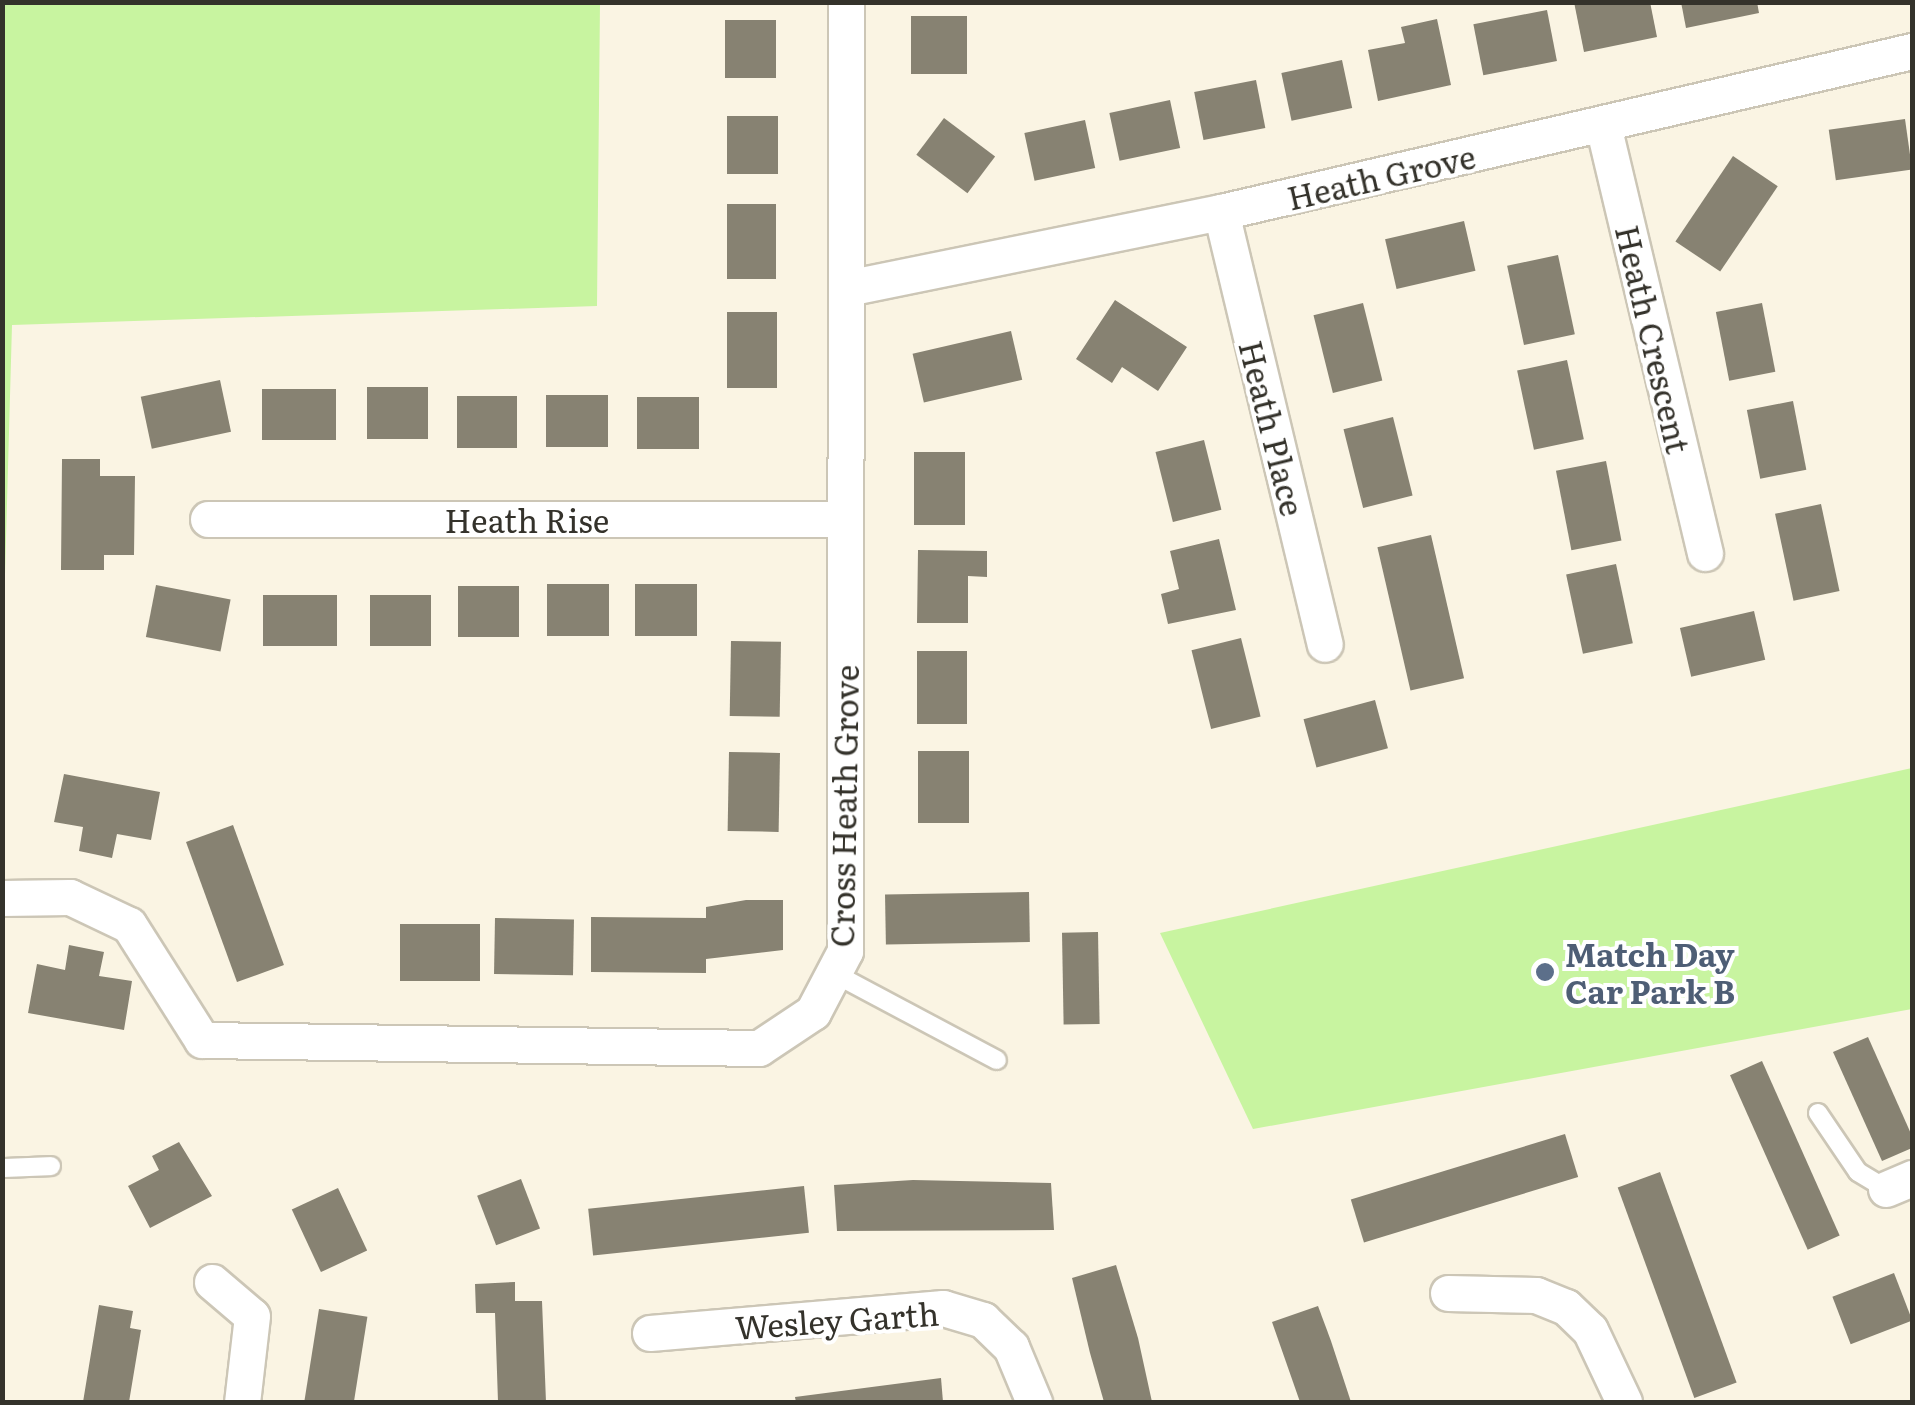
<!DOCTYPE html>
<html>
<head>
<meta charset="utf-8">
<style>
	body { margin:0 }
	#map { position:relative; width:1915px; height:1405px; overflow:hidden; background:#faf4e3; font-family:Literata,serif }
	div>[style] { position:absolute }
	.green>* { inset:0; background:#c8f4a0 }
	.building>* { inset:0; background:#878272; transform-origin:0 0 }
	.roads { filter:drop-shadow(2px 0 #ccc6b6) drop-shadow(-2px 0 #ccc6b6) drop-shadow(0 2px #ccc6b6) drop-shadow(0 -2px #ccc6b6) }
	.service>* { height:18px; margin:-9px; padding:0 9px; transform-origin:9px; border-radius:9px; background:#fff }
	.minor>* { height:35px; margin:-17.5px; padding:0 17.5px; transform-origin:17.5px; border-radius:17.5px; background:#fff }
	.dots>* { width:28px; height:28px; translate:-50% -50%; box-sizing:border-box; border:5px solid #fff; border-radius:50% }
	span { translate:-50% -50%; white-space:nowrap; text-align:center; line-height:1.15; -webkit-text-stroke:8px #fff; paint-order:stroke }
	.street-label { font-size:32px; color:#34322b }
	.service-label { font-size:32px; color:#4e5e75; font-weight:700 }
	.left { translate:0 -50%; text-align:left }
	.frame { position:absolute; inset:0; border:5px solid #34322b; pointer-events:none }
</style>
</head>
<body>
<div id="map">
	<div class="green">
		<div style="clip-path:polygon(3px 2px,600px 3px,597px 306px,12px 325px,3px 646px)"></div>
		<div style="clip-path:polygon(1912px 768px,1912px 1009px,1253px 1129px,1160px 933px)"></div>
	</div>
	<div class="building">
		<div style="clip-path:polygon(1574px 2px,1650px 2px,1657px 37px,1584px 52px)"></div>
		<div style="clip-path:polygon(1681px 2px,1757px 2px,1759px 13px,1686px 28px)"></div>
		<div style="left:1547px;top:10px;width:52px;height:75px;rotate:79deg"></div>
		<div style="left:967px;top:16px;width:58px;height:56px;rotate:90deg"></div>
		<div style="clip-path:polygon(1437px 19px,1451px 85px,1378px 101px,1368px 50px,1405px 43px,1401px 27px)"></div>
		<div style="left:725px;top:20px;width:51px;height:58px"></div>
		<div style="left:1342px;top:60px;width:49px;height:62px;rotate:78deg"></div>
		<div style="left:1256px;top:80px;width:49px;height:63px;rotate:79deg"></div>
		<div style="left:1170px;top:100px;width:49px;height:62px;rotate:78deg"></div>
		<div style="left:727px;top:116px;width:51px;height:58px"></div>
		<div style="left:944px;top:118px;width:64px;height:46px;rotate:37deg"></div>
		<div style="left:1905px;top:119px;width:51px;height:77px;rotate:82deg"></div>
		<div style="left:1085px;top:120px;width:49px;height:62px;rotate:78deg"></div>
		<div style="left:1733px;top:156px;width:54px;height:103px;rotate:34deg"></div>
		<div style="left:727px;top:204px;width:49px;height:75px"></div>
		<div style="left:1464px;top:221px;width:51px;height:81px;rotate:77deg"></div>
		<div style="left:1558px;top:255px;width:81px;height:52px;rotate:78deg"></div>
		<div style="clip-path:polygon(1115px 300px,1187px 347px,1158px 391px,1122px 367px,1112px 383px,1076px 359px)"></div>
		<div style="left:1363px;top:303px;width:80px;height:51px;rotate:76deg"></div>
		<div style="left:1762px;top:303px;width:70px;height:47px;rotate:79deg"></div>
		<div style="left:727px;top:312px;width:50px;height:76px"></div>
		<div style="left:1011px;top:331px;width:50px;height:101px;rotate:77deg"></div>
		<div style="left:1567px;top:360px;width:81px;height:51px;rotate:78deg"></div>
		<div style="left:220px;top:380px;width:53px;height:81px;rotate:78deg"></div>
		<div style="left:367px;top:387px;width:61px;height:52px"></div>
		<div style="left:262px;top:389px;width:74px;height:51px"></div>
		<div style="left:546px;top:395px;width:62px;height:52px"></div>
		<div style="left:457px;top:396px;width:60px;height:52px"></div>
		<div style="left:637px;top:397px;width:62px;height:52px"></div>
		<div style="left:1793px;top:401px;width:70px;height:47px;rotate:79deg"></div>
		<div style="left:1393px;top:417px;width:81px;height:51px;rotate:76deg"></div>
		<div style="left:1204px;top:440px;width:72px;height:50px;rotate:76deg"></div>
		<div style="left:914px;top:452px;width:51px;height:73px"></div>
		<div style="clip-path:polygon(62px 459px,100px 459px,100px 476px,135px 476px,134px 555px,104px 555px,104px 570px,61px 570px)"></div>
		<div style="left:1606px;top:461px;width:81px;height:51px;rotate:79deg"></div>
		<div style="left:1821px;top:504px;width:89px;height:47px;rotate:78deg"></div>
		<div style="left:1431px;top:535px;width:147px;height:55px;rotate:77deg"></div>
		<div style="clip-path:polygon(1219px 539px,1236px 610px,1168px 624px,1161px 594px,1179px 589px,1170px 551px)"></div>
		<div style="clip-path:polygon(918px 550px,987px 551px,987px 577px,968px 576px,968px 623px,917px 623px)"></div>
		<div style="left:1616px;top:564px;width:81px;height:51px;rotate:78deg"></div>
		<div style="left:547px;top:584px;width:62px;height:52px"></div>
		<div style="left:635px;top:584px;width:62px;height:52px"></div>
		<div style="left:156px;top:585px;width:76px;height:53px;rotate:11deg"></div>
		<div style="left:458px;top:586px;width:61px;height:51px"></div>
		<div style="left:263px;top:595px;width:74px;height:51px"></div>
		<div style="left:370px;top:595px;width:61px;height:51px"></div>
		<div style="left:1754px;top:611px;width:50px;height:76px;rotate:77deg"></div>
		<div style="left:1241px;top:638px;width:81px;height:51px;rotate:76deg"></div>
		<div style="left:731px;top:641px;width:50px;height:75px;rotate:1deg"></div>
		<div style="left:917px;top:651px;width:50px;height:73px"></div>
		<div style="left:1375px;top:700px;width:50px;height:74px;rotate:75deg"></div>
		<div style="left:918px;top:751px;width:51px;height:72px"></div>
		<div style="left:729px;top:752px;width:51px;height:79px;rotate:1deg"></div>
		<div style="clip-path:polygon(64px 774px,160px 792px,151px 840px,117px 834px,112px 858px,79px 851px,83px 827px,54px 822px)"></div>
		<div style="left:233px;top:825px;width:149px;height:50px;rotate:70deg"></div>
		<div style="left:1029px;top:892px;width:50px;height:144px;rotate:89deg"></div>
		<div style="clip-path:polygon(746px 900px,783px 900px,783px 950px,706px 959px,706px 973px,591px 972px,591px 917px,706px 918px,706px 907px)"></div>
		<div style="left:495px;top:918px;width:79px;height:56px;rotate:1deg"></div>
		<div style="left:400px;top:924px;width:80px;height:57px"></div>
		<div style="left:1098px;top:932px;width:92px;height:36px;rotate:89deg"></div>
		<div style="clip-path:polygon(69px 945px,104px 952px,99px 976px,132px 981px,124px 1030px,28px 1013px,37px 964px,65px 970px)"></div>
		<div style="clip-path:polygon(1868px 1037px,1912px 1136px,1912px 1148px,1882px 1161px,1833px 1052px)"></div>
		<div style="left:1762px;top:1061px;width:191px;height:35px;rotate:66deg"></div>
		<div style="left:1565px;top:1134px;width:45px;height:224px;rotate:73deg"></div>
		<div style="clip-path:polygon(179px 1142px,212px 1196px,150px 1228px,128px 1186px,159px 1170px,152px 1156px)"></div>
		<div style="left:1660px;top:1172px;width:224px;height:45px;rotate:70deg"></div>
		<div style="left:521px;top:1179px;width:53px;height:47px;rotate:69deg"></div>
		<div style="clip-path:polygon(913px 1180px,1051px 1183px,1054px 1230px,837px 1231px,834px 1185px)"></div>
		<div style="left:804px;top:1186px;width:47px;height:217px;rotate:84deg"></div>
		<div style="left:338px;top:1188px;width:69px;height:51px;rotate:65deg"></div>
		<div style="clip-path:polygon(1116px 1265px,1138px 1338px,1152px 1402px,1104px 1402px,1090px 1353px,1072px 1278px)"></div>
		<div style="left:1894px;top:1273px;width:51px;height:66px;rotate:69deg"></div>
		<div style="clip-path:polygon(515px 1282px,515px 1301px,542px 1301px,546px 1402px,498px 1402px,495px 1313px,476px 1313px,475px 1284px)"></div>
		<div style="clip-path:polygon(99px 1305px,133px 1311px,130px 1328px,141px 1330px,129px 1402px,83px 1402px)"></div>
		<div style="clip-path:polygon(1318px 1306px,1331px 1341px,1351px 1402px,1300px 1402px,1272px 1322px)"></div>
		<div style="left:319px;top:1309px;width:49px;height:94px;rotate:9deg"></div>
		<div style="clip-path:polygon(941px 1378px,943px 1402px,796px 1402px,795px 1397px)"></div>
	</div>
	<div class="roads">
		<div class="service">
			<div style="left:837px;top:975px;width:181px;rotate:28deg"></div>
			<div style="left:1818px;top:1113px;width:71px;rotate:55.9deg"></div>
			<div style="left:1858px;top:1172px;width:33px;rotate:31deg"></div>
			<div style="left:2px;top:1168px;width:49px;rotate:-2.3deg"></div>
		</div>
		<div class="minor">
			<div style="left:1603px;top:125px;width:440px;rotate:76.6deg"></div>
			<div style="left:1221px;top:212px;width:444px;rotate:76.5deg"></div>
			<div style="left:847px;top:288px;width:382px;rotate:-11.5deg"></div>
			<div style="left:1221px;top:212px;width:710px;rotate:-13.12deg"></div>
			<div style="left:208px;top:519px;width:637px"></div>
			<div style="left:2px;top:898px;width:68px;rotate:-0.8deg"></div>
			<div style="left:70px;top:897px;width:65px;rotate:25.4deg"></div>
			<div style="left:129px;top:925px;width:136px;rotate:57.6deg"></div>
			<div style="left:202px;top:1040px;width:557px;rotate:0.82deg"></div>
			<div style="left:759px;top:1048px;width:65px;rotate:-33.7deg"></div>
			<div style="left:813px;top:1012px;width:69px;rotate:-62.3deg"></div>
			<div style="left:845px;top:951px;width:949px;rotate:-89.94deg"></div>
			<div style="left:1886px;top:1189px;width:28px;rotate:-23deg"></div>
			<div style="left:212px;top:1282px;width:52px;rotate:40.4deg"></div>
			<div style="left:252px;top:1316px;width:87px;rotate:96.6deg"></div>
			<div style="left:1448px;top:1293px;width:88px;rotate:1.3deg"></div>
			<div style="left:1536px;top:1295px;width:32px;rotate:22deg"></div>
			<div style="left:1566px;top:1307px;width:33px;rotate:44deg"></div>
			<div style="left:1590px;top:1330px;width:80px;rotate:64.7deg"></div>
			<div style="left:650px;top:1333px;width:294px;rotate:-4.9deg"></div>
			<div style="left:943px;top:1308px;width:42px;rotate:16.7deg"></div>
			<div style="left:983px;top:1320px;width:39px;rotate:44deg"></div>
			<div style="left:1011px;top:1347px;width:60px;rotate:67.3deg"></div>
		</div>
	</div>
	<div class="dots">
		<div style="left:1545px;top:972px;background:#5c6f8a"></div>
	</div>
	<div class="street-label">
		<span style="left:1381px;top:176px;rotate:-13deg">Heath Grove</span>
		<span style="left:1654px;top:339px;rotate:77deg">Heath Crescent</span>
		<span style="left:1273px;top:428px;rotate:76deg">Heath Place</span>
		<span style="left:527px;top:519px">Heath Rise</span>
		<span style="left:843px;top:806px;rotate:-89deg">Cross Heath Grove</span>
		<span style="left:837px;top:1319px;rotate:-4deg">Wesley Garth</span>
	</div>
	<div class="service-label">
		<span class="left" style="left:1565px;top:972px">Match Day<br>Car Park B</span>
	</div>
	<div class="frame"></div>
</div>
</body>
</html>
